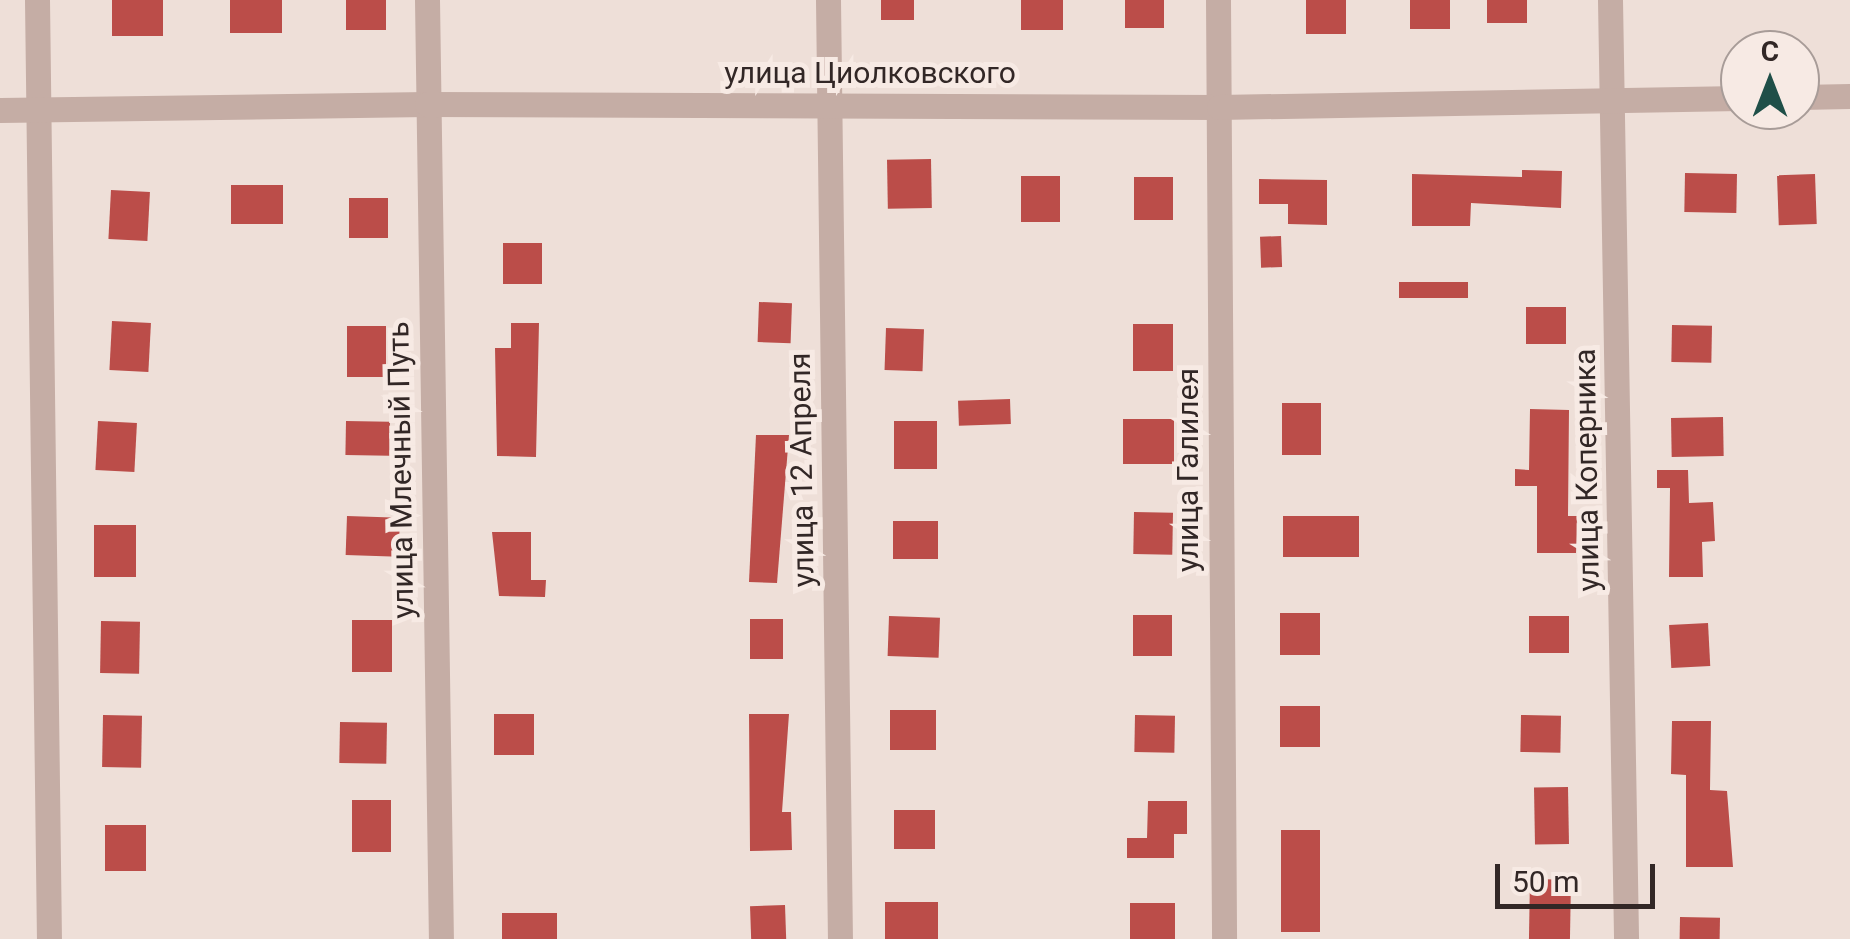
<!DOCTYPE html>
<html>
<head>
<meta charset="utf-8">
<style>
	body { margin:0 }
	#map { position:relative; width:1850px; height:939px; overflow:hidden; background:#eedfd8; font-family:Roboto,sans-serif }
	div>[style] { position:absolute }
	.building>* { inset:0; background:#bb4d49; transform-origin:0 0 }
	.minor>* { height:25px; margin:-12.5px; padding:0 12.5px; transform-origin:12.5px; border-radius:12.5px; background:#c5ada5 }
	span { translate:-50% -50%; white-space:nowrap; text-align:center; line-height:1.15; -webkit-text-stroke:10px #f7eae4; paint-order:stroke }
	.street-label { font-size:30px; color:#322726 }
	.north { position:absolute; left:1720px; top:30px; width:100px; height:100px; box-sizing:border-box; background:#f7eae4; border:2px solid #a89c98; border-radius:50%; rotate:0deg; font-size:28px; font-weight:700; line-height:40px; text-align:center; color:#322726 }
	.north::after { content:''; display:block; margin:auto; width:35px; height:45px; background:#1f4f48; clip-path:polygon(50% 0,100% 100%,50% 72%,0 100%) }
	.scale { position:absolute; left:1495px; top:864px; width:160px; height:45px; box-sizing:border-box; border:5px solid #322726; border-top:0; padding-left:12px; font-size:30px; line-height:35px; white-space:nowrap; color:#322726; -webkit-text-stroke:8px #f7eae4; paint-order:stroke }
</style>
</head>
<body>
<div id="map">
	<div class="building">
		<div style="left:112px;top:0;width:51px;height:36px"></div>
		<div style="left:230px;top:0;width:52px;height:33px"></div>
		<div style="left:346px;top:0;width:40px;height:30px"></div>
		<div style="left:881px;top:0;width:33px;height:20px"></div>
		<div style="left:1021px;top:0;width:42px;height:30px"></div>
		<div style="left:1125px;top:0;width:39px;height:28px"></div>
		<div style="left:1306px;top:0;width:40px;height:34px"></div>
		<div style="left:1410px;top:0;width:40px;height:29px"></div>
		<div style="left:1487px;top:0;width:40px;height:23px"></div>
		<div style="left:931px;top:159px;width:49px;height:44px;rotate:89deg"></div>
		<div style="clip-path:polygon(1522px 170px,1562px 171px,1561px 208px,1471px 203px,1470px 226px,1412px 226px,1412px 174px,1522px 177px)"></div>
		<div style="left:1685px;top:173px;width:52px;height:39px;rotate:1deg"></div>
		<div style="left:1815px;top:174px;width:50px;height:38px;rotate:88deg"></div>
		<div style="left:1021px;top:176px;width:39px;height:46px"></div>
		<div style="left:1134px;top:177px;width:39px;height:43px"></div>
		<div style="clip-path:polygon(1259px 179px,1327px 180px,1327px 225px,1288px 224px,1288px 204px,1259px 204px)"></div>
		<div style="left:231px;top:185px;width:52px;height:39px"></div>
		<div style="left:111px;top:190px;width:39px;height:49px;rotate:3deg"></div>
		<div style="left:349px;top:198px;width:39px;height:40px"></div>
		<div style="left:1281px;top:236px;width:31px;height:21px;rotate:88deg"></div>
		<div style="left:503px;top:243px;width:39px;height:41px"></div>
		<div style="left:1399px;top:282px;width:69px;height:16px"></div>
		<div style="left:759px;top:302px;width:33px;height:40px;rotate:2deg"></div>
		<div style="left:1526px;top:307px;width:40px;height:37px"></div>
		<div style="left:112px;top:321px;width:39px;height:49px;rotate:3deg"></div>
		<div style="clip-path:polygon(511px 323px,539px 323px,536px 457px,497px 456px,495px 348px,511px 348px)"></div>
		<div style="left:1133px;top:324px;width:40px;height:47px"></div>
		<div style="left:1672px;top:325px;width:40px;height:37px;rotate:1deg"></div>
		<div style="left:347px;top:326px;width:39px;height:51px"></div>
		<div style="left:886px;top:328px;width:38px;height:42px;rotate:2deg"></div>
		<div style="left:1010px;top:399px;width:25px;height:52px;rotate:88deg"></div>
		<div style="left:1282px;top:403px;width:39px;height:52px"></div>
		<div style="clip-path:polygon(1530px 409px,1569px 410px,1568px 516px,1577px 516px,1576px 553px,1537px 553px,1537px 486px,1515px 486px,1515px 469px,1529px 470px)"></div>
		<div style="left:1723px;top:417px;width:39px;height:52px;rotate:89deg"></div>
		<div style="left:1123px;top:419px;width:51px;height:45px"></div>
		<div style="left:98px;top:421px;width:39px;height:49px;rotate:3deg"></div>
		<div style="left:346px;top:421px;width:44px;height:34px;rotate:1deg"></div>
		<div style="left:894px;top:421px;width:43px;height:48px"></div>
		<div style="clip-path:polygon(756px 435px,789px 435px,777px 583px,749px 582px)"></div>
		<div style="clip-path:polygon(1657px 470px,1688px 470px,1689px 503px,1713px 502px,1715px 541px,1702px 542px,1703px 577px,1669px 577px,1670px 488px,1657px 488px)"></div>
		<div style="left:1134px;top:512px;width:39px;height:42px;rotate:1deg"></div>
		<div style="left:347px;top:516px;width:53px;height:39px;rotate:2deg"></div>
		<div style="left:1359px;top:516px;width:41px;height:76px;rotate:90deg"></div>
		<div style="left:893px;top:521px;width:45px;height:38px"></div>
		<div style="left:94px;top:525px;width:42px;height:52px"></div>
		<div style="clip-path:polygon(492px 532px,531px 532px,531px 580px,546px 580px,545px 597px,499px 596px)"></div>
		<div style="left:1280px;top:613px;width:40px;height:42px"></div>
		<div style="left:1133px;top:615px;width:39px;height:41px"></div>
		<div style="left:889px;top:616px;width:51px;height:40px;rotate:2deg"></div>
		<div style="left:1529px;top:616px;width:40px;height:37px"></div>
		<div style="left:750px;top:619px;width:33px;height:40px"></div>
		<div style="left:352px;top:620px;width:40px;height:52px"></div>
		<div style="left:101px;top:621px;width:39px;height:52px;rotate:1deg"></div>
		<div style="left:1708px;top:623px;width:43px;height:39px;rotate:87deg"></div>
		<div style="left:1280px;top:706px;width:40px;height:41px"></div>
		<div style="left:890px;top:710px;width:46px;height:40px"></div>
		<div style="left:494px;top:714px;width:40px;height:41px"></div>
		<div style="clip-path:polygon(749px 714px,789px 714px,782px 812px,791px 812px,792px 850px,750px 851px)"></div>
		<div style="left:103px;top:715px;width:39px;height:52px;rotate:1deg"></div>
		<div style="left:1135px;top:715px;width:40px;height:37px;rotate:1deg"></div>
		<div style="left:1521px;top:715px;width:40px;height:37px;rotate:1deg"></div>
		<div style="clip-path:polygon(1672px 721px,1711px 721px,1710px 790px,1727px 791px,1733px 867px,1686px 867px,1686px 775px,1671px 774px)"></div>
		<div style="left:340px;top:722px;width:47px;height:41px;rotate:1deg"></div>
		<div style="left:1568px;top:787px;width:57px;height:34px;rotate:89deg"></div>
		<div style="left:352px;top:800px;width:39px;height:52px"></div>
		<div style="clip-path:polygon(1148px 801px,1187px 801px,1187px 834px,1174px 834px,1174px 858px,1127px 858px,1127px 838px,1147px 838px)"></div>
		<div style="left:935px;top:810px;width:39px;height:41px;rotate:90deg"></div>
		<div style="left:105px;top:825px;width:41px;height:46px"></div>
		<div style="left:1281px;top:830px;width:39px;height:102px"></div>
		<div style="left:1530px;top:879px;width:41px;height:60px;rotate:1deg"></div>
		<div style="left:885px;top:902px;width:53px;height:37px"></div>
		<div style="left:1130px;top:903px;width:45px;height:36px"></div>
		<div style="left:785px;top:905px;width:34px;height:35px;rotate:88deg"></div>
		<div style="left:502px;top:913px;width:55px;height:26px"></div>
		<div style="left:1680px;top:917px;width:40px;height:22px;rotate:1deg"></div>
	</div>
	<div class="minor">
		<div style="left:37px;top:0;width:939px;rotate:89.27deg"></div>
		<div style="left:427px;top:0;width:939px;rotate:89.15deg"></div>
		<div style="left:828px;top:0;width:939px;rotate:89.27deg"></div>
		<div style="left:1218px;top:0;width:939px;rotate:89.63deg"></div>
		<div style="left:1610px;top:0;width:939px;rotate:89.02deg"></div>
		<div style="left:1800px;top:97px;width:50px;rotate:-1.1deg"></div>
		<div style="left:0;top:110px;width:427px;rotate:-0.8deg"></div>
		<div style="left:427px;top:104px;width:792px;rotate:0.22deg"></div>
		<div style="left:1219px;top:107px;width:521px;rotate:-0.99deg"></div>
	</div>
	<div class="street-label">
		<span style="left:870px;top:73px">улица Циолковского</span>
		<span style="left:401px;top:470px;rotate:-91deg">улица Млечный Путь</span>
		<span style="left:802px;top:470px;rotate:-91deg">улица 12 Апреля</span>
		<span style="left:1188px;top:470px;rotate:-90deg">улица Галилея</span>
		<span style="left:1587px;top:470px;rotate:-91deg">улица Коперника</span>
	</div>
	<div class="north">С</div>
	<div class="scale">50 m</div>
</div>
</body>
</html>
